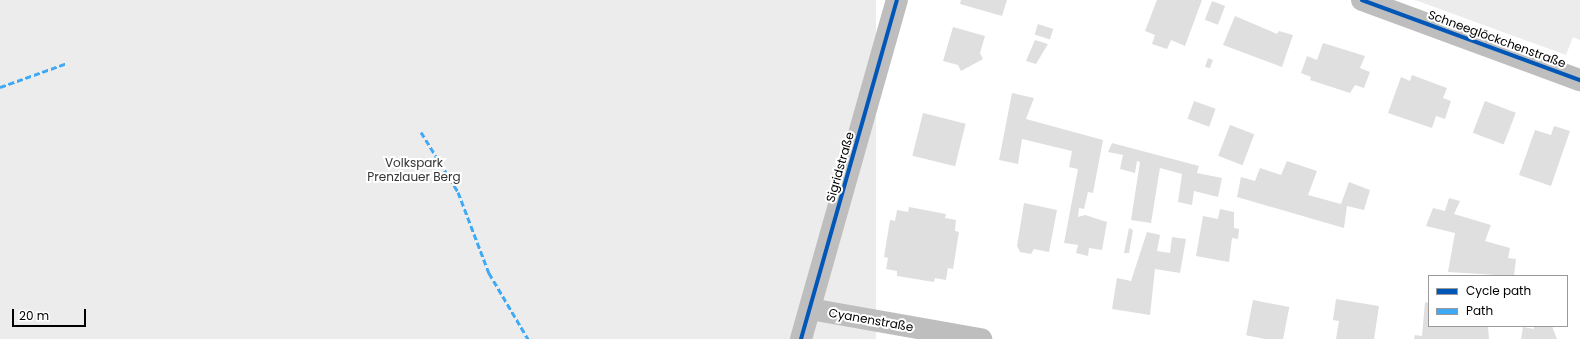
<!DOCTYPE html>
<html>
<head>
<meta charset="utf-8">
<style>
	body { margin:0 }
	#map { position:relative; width:1580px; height:339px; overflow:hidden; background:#fff; font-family:Poppins,sans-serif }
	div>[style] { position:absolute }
	.green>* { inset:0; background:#ececec; transform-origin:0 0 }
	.building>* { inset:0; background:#dfdfdf; transform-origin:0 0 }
	.minor>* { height:22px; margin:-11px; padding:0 11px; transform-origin:11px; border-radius:11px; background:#bebebe }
	.quiet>* { height:3px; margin-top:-1.5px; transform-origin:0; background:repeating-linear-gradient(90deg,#3fa9f5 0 6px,transparent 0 9px) }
	.cycleway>* { height:4px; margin:-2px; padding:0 2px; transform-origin:2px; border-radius:2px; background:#0057b8 }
	span { translate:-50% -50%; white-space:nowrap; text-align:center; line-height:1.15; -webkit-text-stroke:4px #fff; paint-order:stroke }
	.street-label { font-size:12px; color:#000 }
	.park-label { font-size:12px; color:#333 }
	.legend { position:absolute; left:1428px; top:275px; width:140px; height:52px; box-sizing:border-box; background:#fff; border:1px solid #999; margin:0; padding:5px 7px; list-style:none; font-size:12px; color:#000 }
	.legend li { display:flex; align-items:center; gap:8px; height:20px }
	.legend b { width:20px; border:1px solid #999 }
	.scale { position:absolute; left:12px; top:309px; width:74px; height:18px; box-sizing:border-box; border:2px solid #000; border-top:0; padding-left:5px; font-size:12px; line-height:14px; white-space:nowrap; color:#000; -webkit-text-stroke:3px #fff; paint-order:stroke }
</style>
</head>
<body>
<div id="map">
	<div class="green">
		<div style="left:0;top:0;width:876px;height:339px"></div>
		<div style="clip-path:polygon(1415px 0,1580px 0,1580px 40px,1573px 37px,1566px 55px)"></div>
	</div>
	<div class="building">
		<div style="clip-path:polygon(961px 0,1007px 0,1002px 16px,960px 4px)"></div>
		<div style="clip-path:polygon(1157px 0,1202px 0,1185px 46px,1171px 40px,1167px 49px,1152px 44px,1155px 35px,1145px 31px)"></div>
		<div style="left:1212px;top:1px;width:14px;height:20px;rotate:21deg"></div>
		<div style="clip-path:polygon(1235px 16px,1277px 34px,1279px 31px,1293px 35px,1282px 67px,1223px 45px)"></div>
		<div style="left:1038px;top:24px;width:16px;height:11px;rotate:18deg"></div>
		<div style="clip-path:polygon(953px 27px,985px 36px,980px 53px,983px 59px,961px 71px,958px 65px,943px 61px)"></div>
		<div style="clip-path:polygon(1035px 40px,1048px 44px,1036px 64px,1026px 61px)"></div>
		<div style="clip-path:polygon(1323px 43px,1365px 56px,1360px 68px,1370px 72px,1364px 88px,1355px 85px,1350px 93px,1310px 80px,1311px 77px,1301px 73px,1307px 56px,1317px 60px)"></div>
		<div style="clip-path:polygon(1208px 58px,1213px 60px,1210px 68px,1205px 67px)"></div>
		<div style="clip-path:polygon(1412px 75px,1447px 88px,1443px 98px,1451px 101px,1445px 119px,1436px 116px,1432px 128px,1388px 113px,1401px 77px,1410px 81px)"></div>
		<div style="clip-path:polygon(1012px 93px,1034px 98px,1026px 119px,1103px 140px,1093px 193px,1088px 192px,1084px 209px,1079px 208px,1078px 217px,1085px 215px,1107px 222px,1102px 250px,1089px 248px,1088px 256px,1076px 253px,1078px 245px,1064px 243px,1078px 169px,1069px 167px,1072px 151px,1022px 139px,1018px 164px,999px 160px)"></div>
		<div style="left:1194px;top:101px;width:23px;height:19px;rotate:20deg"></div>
		<div style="left:1485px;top:101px;width:33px;height:34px;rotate:21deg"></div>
		<div style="left:923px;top:113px;width:44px;height:44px;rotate:14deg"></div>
		<div style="left:1230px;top:125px;width:26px;height:33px;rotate:21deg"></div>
		<div style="clip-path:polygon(1554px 126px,1570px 131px,1551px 186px,1519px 175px,1535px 130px,1551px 135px)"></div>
		<div style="clip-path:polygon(1112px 143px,1199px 166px,1197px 173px,1222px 178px,1218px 197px,1194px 191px,1192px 205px,1178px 202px,1182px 174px,1160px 168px,1151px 223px,1131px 220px,1140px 162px,1137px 161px,1135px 173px,1120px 169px,1123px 155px,1108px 152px)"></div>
		<div style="clip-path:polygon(1287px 161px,1317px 171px,1308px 195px,1341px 204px,1349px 182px,1370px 190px,1364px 210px,1347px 206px,1344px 228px,1237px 197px,1241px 177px,1255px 181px,1260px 168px,1281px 175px)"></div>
		<div style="clip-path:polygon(1449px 198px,1460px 201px,1454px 214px,1491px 225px,1485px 241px,1510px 248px,1508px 258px,1516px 259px,1514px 276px,1448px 272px,1455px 233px,1426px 226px,1433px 208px,1445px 211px)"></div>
		<div style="clip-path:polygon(1024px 203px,1057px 210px,1049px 252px,1034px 249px,1031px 254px,1020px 252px,1017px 246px)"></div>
		<div style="clip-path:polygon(909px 207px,946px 214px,945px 218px,956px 220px,955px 231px,959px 232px,953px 269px,948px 268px,946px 280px,935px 278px,934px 282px,897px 276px,897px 271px,886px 269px,888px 258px,884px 257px,890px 220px,895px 221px,897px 210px,908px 212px)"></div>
		<div style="clip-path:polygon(1220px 209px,1234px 212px,1234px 228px,1239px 229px,1238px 239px,1232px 238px,1229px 262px,1196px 256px,1203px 216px,1218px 219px)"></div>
		<div style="clip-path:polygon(1129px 228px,1133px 230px,1129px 253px,1124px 253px)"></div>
		<div style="clip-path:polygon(1147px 232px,1160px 235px,1157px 251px,1170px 253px,1172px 237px,1186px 239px,1180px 273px,1155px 269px,1150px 315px,1112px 309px,1117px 278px,1131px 281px)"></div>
		<div style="clip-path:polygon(1336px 299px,1379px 306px,1374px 339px,1336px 339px,1339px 321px,1333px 320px)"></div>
		<div style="left:1253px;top:300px;width:37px;height:36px;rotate:11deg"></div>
		<div style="clip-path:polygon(1425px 302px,1429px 303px,1429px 326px,1488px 326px,1489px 339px,1414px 339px,1415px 335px,1422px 336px)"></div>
		<div style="clip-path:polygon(1534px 326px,1552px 326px,1557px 339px,1521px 339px,1523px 327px,1534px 329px)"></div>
	</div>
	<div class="minor">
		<div style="left:1362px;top:0;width:232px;rotate:20.2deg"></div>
		<div style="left:810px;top:309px;width:174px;rotate:10deg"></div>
		<div style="left:801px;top:339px;width:352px;rotate:-74.2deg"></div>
	</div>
	<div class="quiet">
		<div style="left:0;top:87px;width:71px;rotate:-19.7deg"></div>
		<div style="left:421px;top:132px;width:70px;rotate:58.3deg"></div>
		<div style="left:458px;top:192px;width:87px;rotate:69.1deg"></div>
		<div style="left:489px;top:273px;width:77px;rotate:59.4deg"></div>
	</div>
	<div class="cycleway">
		<div style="left:1362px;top:0;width:232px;rotate:20.2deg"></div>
		<div style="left:801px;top:339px;width:352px;rotate:-74.2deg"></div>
	</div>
	<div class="street-label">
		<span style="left:1497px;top:39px;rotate:20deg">Schneeglöckchenstraße</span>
		<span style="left:840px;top:167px;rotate:-74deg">Sigridstraße</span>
		<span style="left:871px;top:320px;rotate:10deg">Cyanenstraße</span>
	</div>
	<div class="park-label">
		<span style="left:414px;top:170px">Volkspark<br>Prenzlauer Berg</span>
	</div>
	<ul class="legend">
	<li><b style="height:5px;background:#0057b8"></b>Cycle path</li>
	<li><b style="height:5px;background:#3fa9f5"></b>Path</li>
	</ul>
	<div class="scale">20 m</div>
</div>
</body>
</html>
